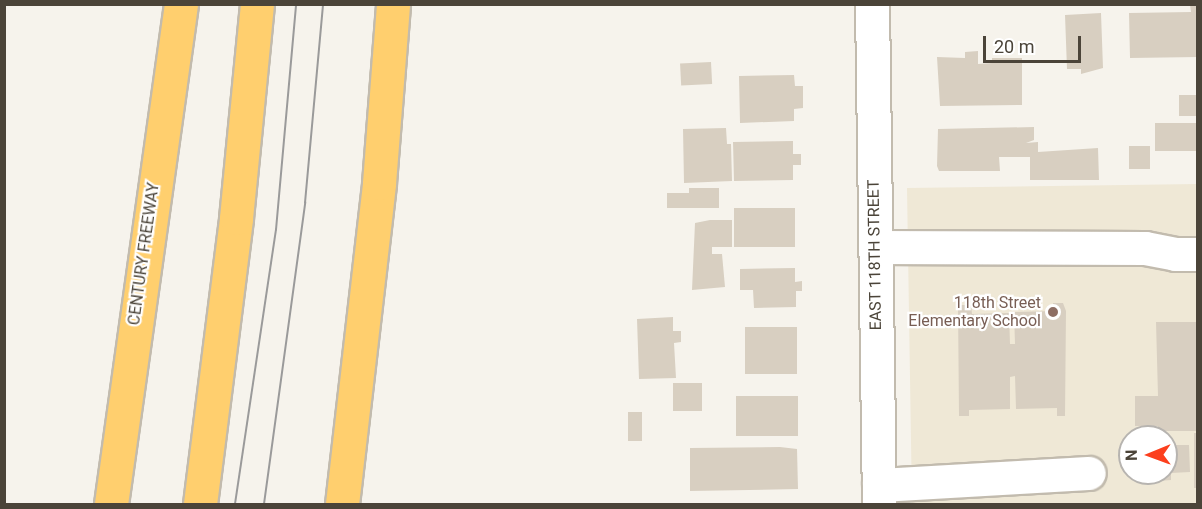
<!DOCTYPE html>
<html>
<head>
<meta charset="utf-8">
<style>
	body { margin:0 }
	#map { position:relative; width:1202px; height:509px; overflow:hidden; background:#f6f3ec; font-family:Roboto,sans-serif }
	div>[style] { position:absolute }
	.education>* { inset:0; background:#efe8d6 }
	.building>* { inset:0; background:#d8cfc1; transform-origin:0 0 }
	.roads { filter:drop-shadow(2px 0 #c2bbae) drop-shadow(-2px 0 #c2bbae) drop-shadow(0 2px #c2bbae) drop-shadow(0 -2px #c2bbae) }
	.minor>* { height:33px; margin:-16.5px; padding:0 16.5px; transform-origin:16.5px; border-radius:16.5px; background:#fff }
	.highway>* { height:33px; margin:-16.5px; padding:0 16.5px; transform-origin:16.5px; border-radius:16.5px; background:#ffcf6e }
	.tram>* { height:1.5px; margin:-0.75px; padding:0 0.75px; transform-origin:0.75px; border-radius:0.75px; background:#9a9a9a }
	.dots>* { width:16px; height:16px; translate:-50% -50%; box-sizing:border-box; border:3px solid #fff; border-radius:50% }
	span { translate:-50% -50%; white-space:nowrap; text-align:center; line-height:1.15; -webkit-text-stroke:4.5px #fff; paint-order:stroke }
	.street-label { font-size:16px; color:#4b4439 }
	.education-label { font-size:16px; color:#785e54 }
	.right { translate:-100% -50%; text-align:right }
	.frame { position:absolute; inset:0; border:6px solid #4b4439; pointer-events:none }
	.north { position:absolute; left:1118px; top:425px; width:60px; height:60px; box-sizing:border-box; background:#fff; border:2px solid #b7b4b0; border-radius:50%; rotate:269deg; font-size:16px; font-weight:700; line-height:24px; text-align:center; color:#4b4439 }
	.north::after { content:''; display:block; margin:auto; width:21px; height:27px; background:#fc3f1d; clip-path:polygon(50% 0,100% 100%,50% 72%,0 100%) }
	.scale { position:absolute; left:983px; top:36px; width:98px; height:27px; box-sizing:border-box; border:3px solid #4b4439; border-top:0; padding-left:8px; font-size:18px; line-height:21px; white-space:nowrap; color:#4b4439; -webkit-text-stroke:4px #fff; paint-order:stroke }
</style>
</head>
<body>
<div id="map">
	<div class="education">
		<div style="clip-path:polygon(evenodd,1197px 184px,1197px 504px,912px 504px,907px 188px,1197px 184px,1130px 437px,1166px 437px,1166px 473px,1130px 473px,1130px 437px)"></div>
	</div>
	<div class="building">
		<div style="clip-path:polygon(1190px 5px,1198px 5px,1198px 57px,1130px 58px,1129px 13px,1191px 12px)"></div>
		<div style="clip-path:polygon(1101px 13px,1103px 68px,1081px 74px,1081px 69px,1067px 69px,1065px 15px)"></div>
		<div style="clip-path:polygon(978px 51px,978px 64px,992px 63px,992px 58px,1022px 58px,1022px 105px,940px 106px,937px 57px,965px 58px,965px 52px)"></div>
		<div style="left:711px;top:62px;width:22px;height:31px;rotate:87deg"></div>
		<div style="clip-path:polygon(794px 75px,795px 86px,803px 86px,803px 108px,794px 109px,794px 121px,740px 123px,739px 76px)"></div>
		<div style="left:1198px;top:95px;width:21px;height:19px;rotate:90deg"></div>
		<div style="left:1155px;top:123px;width:43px;height:28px"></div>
		<div style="clip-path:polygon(1034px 127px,1034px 140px,1026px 143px,1038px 142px,1038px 152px,1098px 148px,1099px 180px,1030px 180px,1030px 157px,999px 157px,1000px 171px,939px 171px,937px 166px,938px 129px)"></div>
		<div style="clip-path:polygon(726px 128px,727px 144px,731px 144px,732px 181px,684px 183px,683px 129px)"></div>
		<div style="clip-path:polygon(793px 141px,793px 154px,801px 154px,801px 165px,793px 165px,793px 180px,734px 181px,733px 142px)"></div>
		<div style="left:1129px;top:146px;width:21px;height:23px"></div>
		<div style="clip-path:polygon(689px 188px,719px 188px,719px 208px,667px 208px,667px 193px,689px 193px)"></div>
		<div style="left:795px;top:208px;width:39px;height:61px;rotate:90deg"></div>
		<div style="clip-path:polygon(710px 220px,732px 220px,732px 247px,712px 247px,712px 254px,722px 254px,725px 287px,692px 290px,695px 223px)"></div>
		<div style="clip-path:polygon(795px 268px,795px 282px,802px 281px,802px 291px,796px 291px,796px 307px,754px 308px,753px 290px,740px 290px,740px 269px)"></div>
		<div style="clip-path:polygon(1053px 303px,1063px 303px,1066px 311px,1065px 416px,1057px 416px,1057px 408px,1016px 409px,1015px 376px,1010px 377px,1010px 409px,969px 410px,969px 416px,959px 416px,958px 305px,971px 305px,972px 314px,1009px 313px,1010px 344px,1015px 344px,1014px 312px,1053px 311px)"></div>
		<div style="clip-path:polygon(673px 317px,673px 331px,681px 331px,681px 342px,674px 343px,676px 378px,639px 379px,637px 319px)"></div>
		<div style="clip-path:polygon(1156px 322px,1198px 322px,1198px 431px,1158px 431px,1158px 426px,1135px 426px,1135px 396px,1158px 396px)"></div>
		<div style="left:797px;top:327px;width:47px;height:52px;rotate:90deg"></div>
		<div style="left:673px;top:383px;width:29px;height:28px"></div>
		<div style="left:736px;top:396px;width:62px;height:40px"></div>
		<div style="left:628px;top:412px;width:14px;height:29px"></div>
		<div style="left:1194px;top:433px;width:4px;height:55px"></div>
		<div style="clip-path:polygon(1166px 445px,1189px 445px,1190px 472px,1171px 473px,1171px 480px,1158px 481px,1158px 473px,1166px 473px)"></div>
		<div style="clip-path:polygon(780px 447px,797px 449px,798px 489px,690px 491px,690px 448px)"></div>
	</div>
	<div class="roads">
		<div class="minor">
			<div style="left:872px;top:4px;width:500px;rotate:89.2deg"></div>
			<div style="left:875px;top:247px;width:270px;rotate:0.2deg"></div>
			<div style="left:1145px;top:248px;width:31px;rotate:11deg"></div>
			<div style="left:1175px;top:254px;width:23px"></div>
			<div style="left:879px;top:485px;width:210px;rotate:-3.3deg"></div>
		</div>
		<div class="highway">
			<div style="left:111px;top:504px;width:505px;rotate:-82.03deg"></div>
			<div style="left:200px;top:504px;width:288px;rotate:-82.8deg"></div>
			<div style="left:236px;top:218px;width:215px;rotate:-84.4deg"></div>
			<div style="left:342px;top:504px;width:323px;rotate:-83.4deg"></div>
			<div style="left:379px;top:183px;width:180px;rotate:-85.5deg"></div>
		</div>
	</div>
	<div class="tram">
		<div style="left:235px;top:504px;width:277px;rotate:-81.5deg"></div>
		<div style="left:276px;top:230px;width:227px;rotate:-84.9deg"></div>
		<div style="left:264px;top:504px;width:304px;rotate:-82.2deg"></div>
		<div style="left:305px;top:203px;width:200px;rotate:-84.8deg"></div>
	</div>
	<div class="dots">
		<div style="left:1053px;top:312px;background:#8d6e63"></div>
	</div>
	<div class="street-label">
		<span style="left:144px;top:254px;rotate:-82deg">CENTURY FREEWAY</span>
		<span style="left:875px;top:255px;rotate:-91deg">EAST 118TH STREET</span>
	</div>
	<div class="education-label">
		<span class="right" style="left:1041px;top:312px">118th Street<br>Elementary School</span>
	</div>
	<div class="frame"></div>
	<div class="north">N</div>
	<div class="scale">20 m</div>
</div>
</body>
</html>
